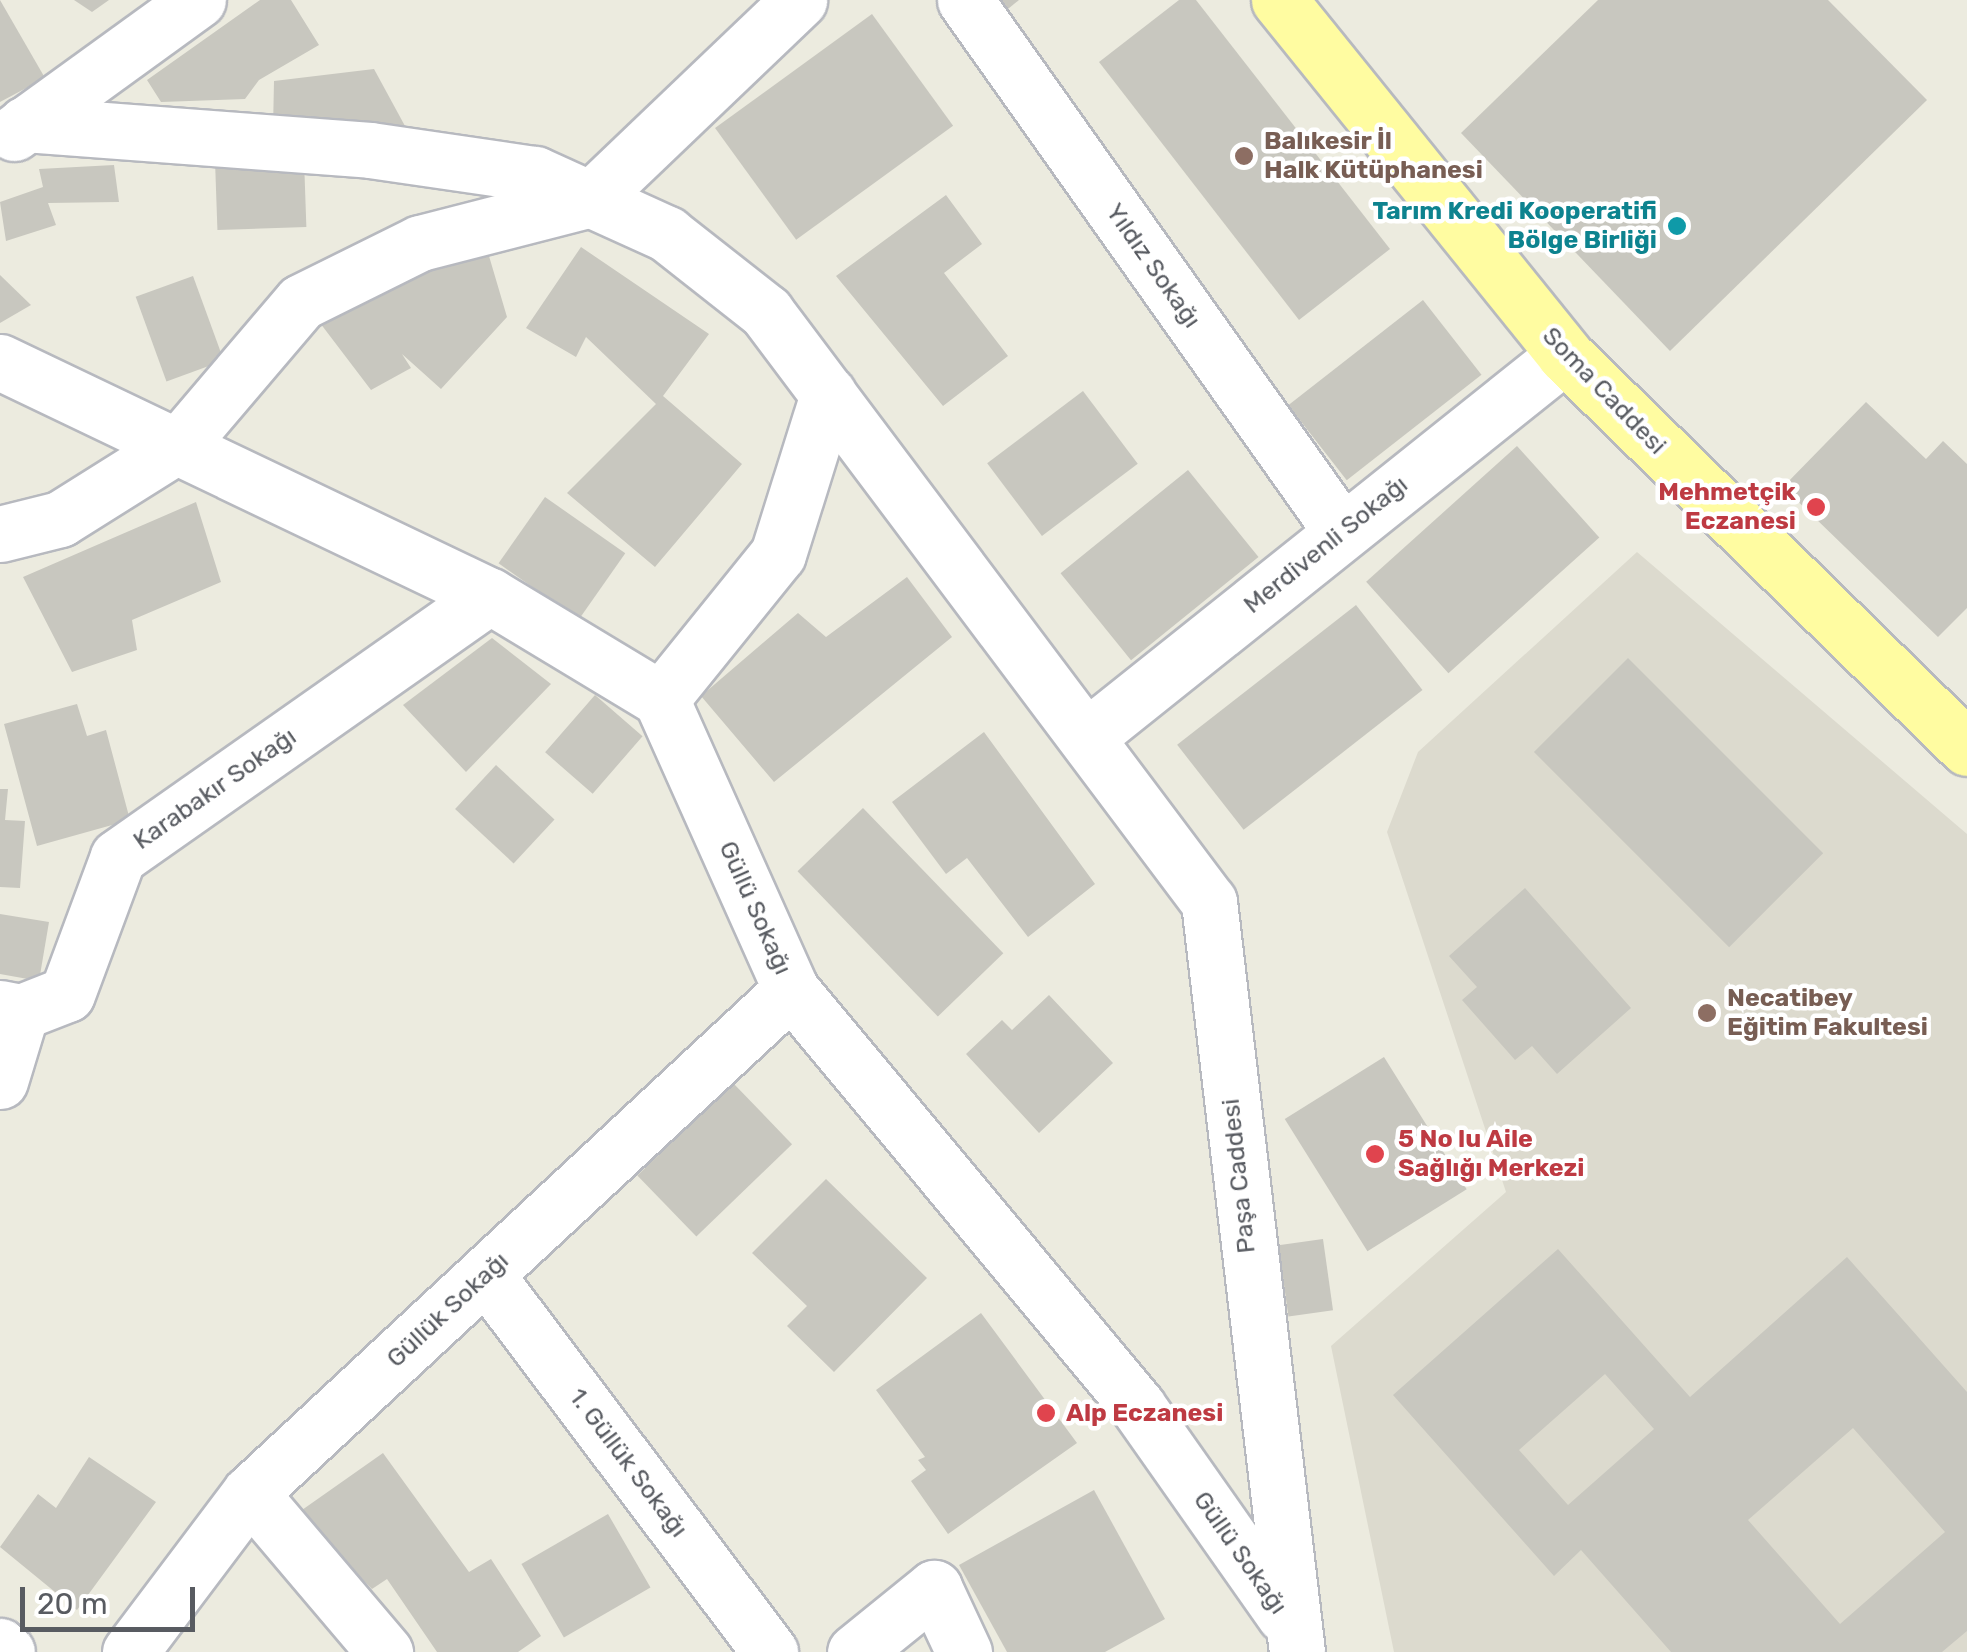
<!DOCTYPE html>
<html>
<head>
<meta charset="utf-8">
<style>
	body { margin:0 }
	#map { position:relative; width:1967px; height:1652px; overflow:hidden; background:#ecebdf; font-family:Rubik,sans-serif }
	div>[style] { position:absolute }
	.education>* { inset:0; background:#dcdace }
	.building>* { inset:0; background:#c8c7bf; transform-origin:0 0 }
	.roads { filter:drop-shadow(2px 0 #b7b9bf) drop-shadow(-2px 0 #b7b9bf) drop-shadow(0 2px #b7b9bf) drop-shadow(0 -2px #b7b9bf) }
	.minor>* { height:55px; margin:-27.5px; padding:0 27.5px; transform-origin:27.5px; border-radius:27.5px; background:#fff }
	.major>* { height:55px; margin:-27.5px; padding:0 27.5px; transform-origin:27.5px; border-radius:27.5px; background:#fffca1 }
	.dots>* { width:28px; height:28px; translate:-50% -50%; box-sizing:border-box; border:5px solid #fff; border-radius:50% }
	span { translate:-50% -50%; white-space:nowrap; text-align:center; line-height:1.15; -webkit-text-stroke:9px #fff; paint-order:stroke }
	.education-label { font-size:25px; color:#785e54; font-weight:700 }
	.left { translate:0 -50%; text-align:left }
	.culture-label { font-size:25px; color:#0d838f; font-weight:700 }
	.right { translate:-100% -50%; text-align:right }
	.street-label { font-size:25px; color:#585b61 }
	.health-label { font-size:25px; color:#be3a42; font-weight:700 }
	.scale { position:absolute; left:20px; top:1587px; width:175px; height:45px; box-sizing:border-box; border:5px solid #585b61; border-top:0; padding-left:12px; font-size:30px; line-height:35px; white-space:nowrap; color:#585b61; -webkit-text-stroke:8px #fff; paint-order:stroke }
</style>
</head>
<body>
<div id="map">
	<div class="education">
		<div style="clip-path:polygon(1637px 552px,1967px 834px,1967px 1652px,1394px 1652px,1331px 1346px,1506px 1192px,1387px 832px,1418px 752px)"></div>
	</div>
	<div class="building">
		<div style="clip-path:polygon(0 0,45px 78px,0 102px)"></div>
		<div style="clip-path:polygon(74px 0,109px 0,92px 12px)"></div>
		<div style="clip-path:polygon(260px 0,291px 0,319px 45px,259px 80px,245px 99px,161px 102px,147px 80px)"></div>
		<div style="clip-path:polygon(993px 0,1019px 0,1003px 13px)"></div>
		<div style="clip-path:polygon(1179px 0,1196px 0,1390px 249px,1299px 320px,1099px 62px)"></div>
		<div style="clip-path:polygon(1598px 0,1828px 0,1927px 100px,1670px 351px,1461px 133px)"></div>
		<div style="left:872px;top:14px;width:138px;height:194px;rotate:54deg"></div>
		<div style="clip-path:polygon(374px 69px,405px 126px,273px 129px,274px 81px)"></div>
		<div style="left:304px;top:159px;width:68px;height:89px;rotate:88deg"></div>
		<div style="clip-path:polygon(114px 165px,119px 202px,48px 203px,56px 225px,6px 241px,0 202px,43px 187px,39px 169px)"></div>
		<div style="clip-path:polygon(946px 195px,982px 244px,944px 273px,1008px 356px,943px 406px,836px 276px)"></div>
		<div style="clip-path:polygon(581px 247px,709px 334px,663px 396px,742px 464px,655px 567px,567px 493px,656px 404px,586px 337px,576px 357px,526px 328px)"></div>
		<div style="clip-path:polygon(489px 256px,507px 317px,441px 389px,402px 354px,411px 368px,371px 390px,317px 319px,424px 267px)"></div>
		<div style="clip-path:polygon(0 275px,31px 305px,0 323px)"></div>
		<div style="left:193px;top:276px;width:90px;height:61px;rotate:70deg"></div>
		<div style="left:1423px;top:300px;width:95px;height:171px;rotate:52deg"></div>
		<div style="left:1083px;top:391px;width:91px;height:120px;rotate:53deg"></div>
		<div style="clip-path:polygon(1866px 402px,1926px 459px,1943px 441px,1967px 464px,1967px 608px,1938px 637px,1783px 487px)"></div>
		<div style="left:1517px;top:446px;width:123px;height:203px;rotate:48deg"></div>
		<div style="left:1188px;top:470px;width:112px;height:164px;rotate:51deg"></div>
		<div style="left:545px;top:497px;width:98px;height:81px;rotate:35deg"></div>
		<div style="clip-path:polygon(196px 502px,221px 582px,132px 620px,137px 650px,72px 672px,23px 577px)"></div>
		<div style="clip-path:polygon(907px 577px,952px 637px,774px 782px,701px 696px,798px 613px,826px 637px)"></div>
		<div style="left:1356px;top:605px;width:108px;height:227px;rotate:52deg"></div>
		<div style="clip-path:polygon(492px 638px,551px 684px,466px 772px,403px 705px)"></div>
		<div style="left:1628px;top:658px;width:276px;height:133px;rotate:45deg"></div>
		<div style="left:595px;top:695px;width:63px;height:76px;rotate:41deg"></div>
		<div style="clip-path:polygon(77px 704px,87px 736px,106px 730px,130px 820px,37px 846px,4px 724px)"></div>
		<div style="clip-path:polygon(984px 732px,1095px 884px,1028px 937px,967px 858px,946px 874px,892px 802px)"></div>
		<div style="left:496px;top:765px;width:80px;height:60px;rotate:43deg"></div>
		<div style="clip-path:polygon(0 789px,8px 789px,5px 820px,25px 821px,20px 888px,0 887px)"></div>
		<div style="left:863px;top:808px;width:202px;height:91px;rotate:46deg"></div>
		<div style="clip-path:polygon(1525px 888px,1631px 1008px,1557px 1074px,1532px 1046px,1515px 1060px,1462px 1000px,1477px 987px,1449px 956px)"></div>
		<div style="clip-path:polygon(0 914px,49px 922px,39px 981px,0 974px)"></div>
		<div style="clip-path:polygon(1049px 995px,1113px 1063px,1039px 1133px,966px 1054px,1002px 1020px,1012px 1030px)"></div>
		<div style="left:1384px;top:1057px;width:156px;height:117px;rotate:58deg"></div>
		<div style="left:733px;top:1083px;width:85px;height:133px;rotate:46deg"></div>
		<div style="clip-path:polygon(826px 1179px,927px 1278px,834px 1372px,787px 1326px,807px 1306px,752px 1253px)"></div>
		<div style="left:1323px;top:1239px;width:72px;height:45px;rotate:82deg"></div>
		<div style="clip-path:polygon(evenodd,1558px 1249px,1690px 1397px,1847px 1257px,1967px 1392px,1967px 1631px,1942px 1652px,1671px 1652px,1581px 1550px,1554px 1576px,1393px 1395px,1558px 1249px,1605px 1374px,1654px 1429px,1568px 1505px,1519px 1450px,1605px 1374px,1558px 1249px,1853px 1428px,1945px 1532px,1840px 1624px,1748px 1520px,1853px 1428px)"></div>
		<div style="clip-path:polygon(981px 1313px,1077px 1443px,948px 1534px,911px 1481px,926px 1470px,918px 1460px,925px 1457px,876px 1390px)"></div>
		<div style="clip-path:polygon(383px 1453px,469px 1572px,491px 1559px,541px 1636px,518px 1652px,437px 1652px,387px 1579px,372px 1589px,344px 1561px,302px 1510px)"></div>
		<div style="clip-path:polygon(89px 1457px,156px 1502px,77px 1610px,0 1547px,38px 1494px,56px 1508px)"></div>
		<div style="clip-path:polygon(1094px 1490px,1165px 1619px,1105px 1652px,1007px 1652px,959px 1565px)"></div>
		<div style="left:608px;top:1514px;width:85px;height:100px;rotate:60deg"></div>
	</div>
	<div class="roads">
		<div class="minor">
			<div style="left:965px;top:0;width:652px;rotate:54.68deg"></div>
			<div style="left:25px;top:124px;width:346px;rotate:4.3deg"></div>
			<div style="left:370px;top:150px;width:167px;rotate:8.3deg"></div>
			<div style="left:535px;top:174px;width:145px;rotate:24.4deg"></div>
			<div style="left:667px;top:234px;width:126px;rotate:38.2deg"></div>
			<div style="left:766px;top:312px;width:738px;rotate:53.1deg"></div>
			<div style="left:1209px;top:902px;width:755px;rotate:83.31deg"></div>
			<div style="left:14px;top:133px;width:227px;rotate:-35.9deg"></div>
			<div style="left:0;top:362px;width:543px;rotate:25.53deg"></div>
			<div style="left:490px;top:596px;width:200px;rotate:31.1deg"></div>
			<div style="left:661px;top:699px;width:319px;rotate:65.9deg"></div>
			<div style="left:791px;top:990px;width:542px;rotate:50.23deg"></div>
			<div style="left:1138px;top:1407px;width:254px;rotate:54.9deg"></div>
			<div style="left:0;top:534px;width:62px;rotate:-14deg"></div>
			<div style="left:60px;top:519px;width:143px;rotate:-32.1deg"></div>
			<div style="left:181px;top:443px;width:185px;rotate:-49.6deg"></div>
			<div style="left:301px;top:302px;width:133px;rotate:-26.4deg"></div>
			<div style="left:420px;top:243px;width:177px;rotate:-14.4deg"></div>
			<div style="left:591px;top:199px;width:288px;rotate:-43.7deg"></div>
			<div style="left:661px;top:699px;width:186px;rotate:-51.1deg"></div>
			<div style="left:778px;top:554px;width:168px;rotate:-72.6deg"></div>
			<div style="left:1088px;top:736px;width:610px;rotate:-38.62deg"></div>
			<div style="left:0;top:1008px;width:21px;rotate:11deg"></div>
			<div style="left:21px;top:1012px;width:49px;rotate:-21.4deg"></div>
			<div style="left:67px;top:994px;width:146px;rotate:-69.6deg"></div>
			<div style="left:118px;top:857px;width:454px;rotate:-35.1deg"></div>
			<div style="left:0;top:1081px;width:72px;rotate:-73.1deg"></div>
			<div style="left:486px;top:1275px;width:472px;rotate:53deg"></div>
			<div style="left:250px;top:1493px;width:209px;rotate:49.7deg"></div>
			<div style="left:0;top:1646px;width:9px;rotate:41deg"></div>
			<div style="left:130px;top:1652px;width:199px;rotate:-53deg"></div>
			<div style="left:250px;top:1493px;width:739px;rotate:-42.92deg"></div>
			<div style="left:855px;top:1652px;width:102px;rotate:-39deg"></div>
			<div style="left:934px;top:1588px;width:71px;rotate:64.9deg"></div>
		</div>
		<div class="major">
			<div style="left:1279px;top:0;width:456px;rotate:51.1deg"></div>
			<div style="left:1565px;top:355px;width:562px;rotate:44.35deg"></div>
		</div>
	</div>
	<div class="dots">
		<div style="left:1244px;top:156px;background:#8d6e63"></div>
		<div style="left:1677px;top:226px;background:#0f9aa8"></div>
		<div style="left:1816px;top:507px;background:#e0444e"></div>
		<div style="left:1707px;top:1013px;background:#8d6e63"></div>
		<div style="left:1375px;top:1154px;background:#e0444e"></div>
		<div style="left:1046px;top:1413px;background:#e0444e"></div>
	</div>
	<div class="education-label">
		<span class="left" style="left:1264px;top:156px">Balıkesir İl<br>Halk Kütüphanesi</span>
		<span class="left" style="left:1727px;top:1013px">Necatibey<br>Eğitim Fakultesi</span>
	</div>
	<div class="culture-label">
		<span class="right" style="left:1657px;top:226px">Tarım Kredi Kooperatifi<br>Bölge Birliği</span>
	</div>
	<div class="street-label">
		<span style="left:1153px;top:266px;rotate:55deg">Yıldız Sokağı</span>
		<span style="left:1604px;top:391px;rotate:46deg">Soma Caddesi</span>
		<span style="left:1326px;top:545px;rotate:-39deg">Merdivenli Sokağı</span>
		<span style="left:215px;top:789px;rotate:-35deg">Karabakır Sokağı</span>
		<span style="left:755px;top:908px;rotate:66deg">Güllü Sokağı</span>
		<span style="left:1239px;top:1176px;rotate:-96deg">Paşa Caddesi</span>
		<span style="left:448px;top:1310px;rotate:-43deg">Güllük Sokağı</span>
		<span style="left:628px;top:1463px;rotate:53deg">1. Güllük Sokağı</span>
		<span style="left:1240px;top:1553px;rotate:55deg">Güllü Sokağı</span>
	</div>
	<div class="health-label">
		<span class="right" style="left:1796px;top:507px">Mehmetçik<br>Eczanesi</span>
		<span class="left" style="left:1398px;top:1154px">5 No lu Aile<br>Sağlığı Merkezi</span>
		<span class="left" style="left:1066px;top:1413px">Alp Eczanesi</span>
	</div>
	<div class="scale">20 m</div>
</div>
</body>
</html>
